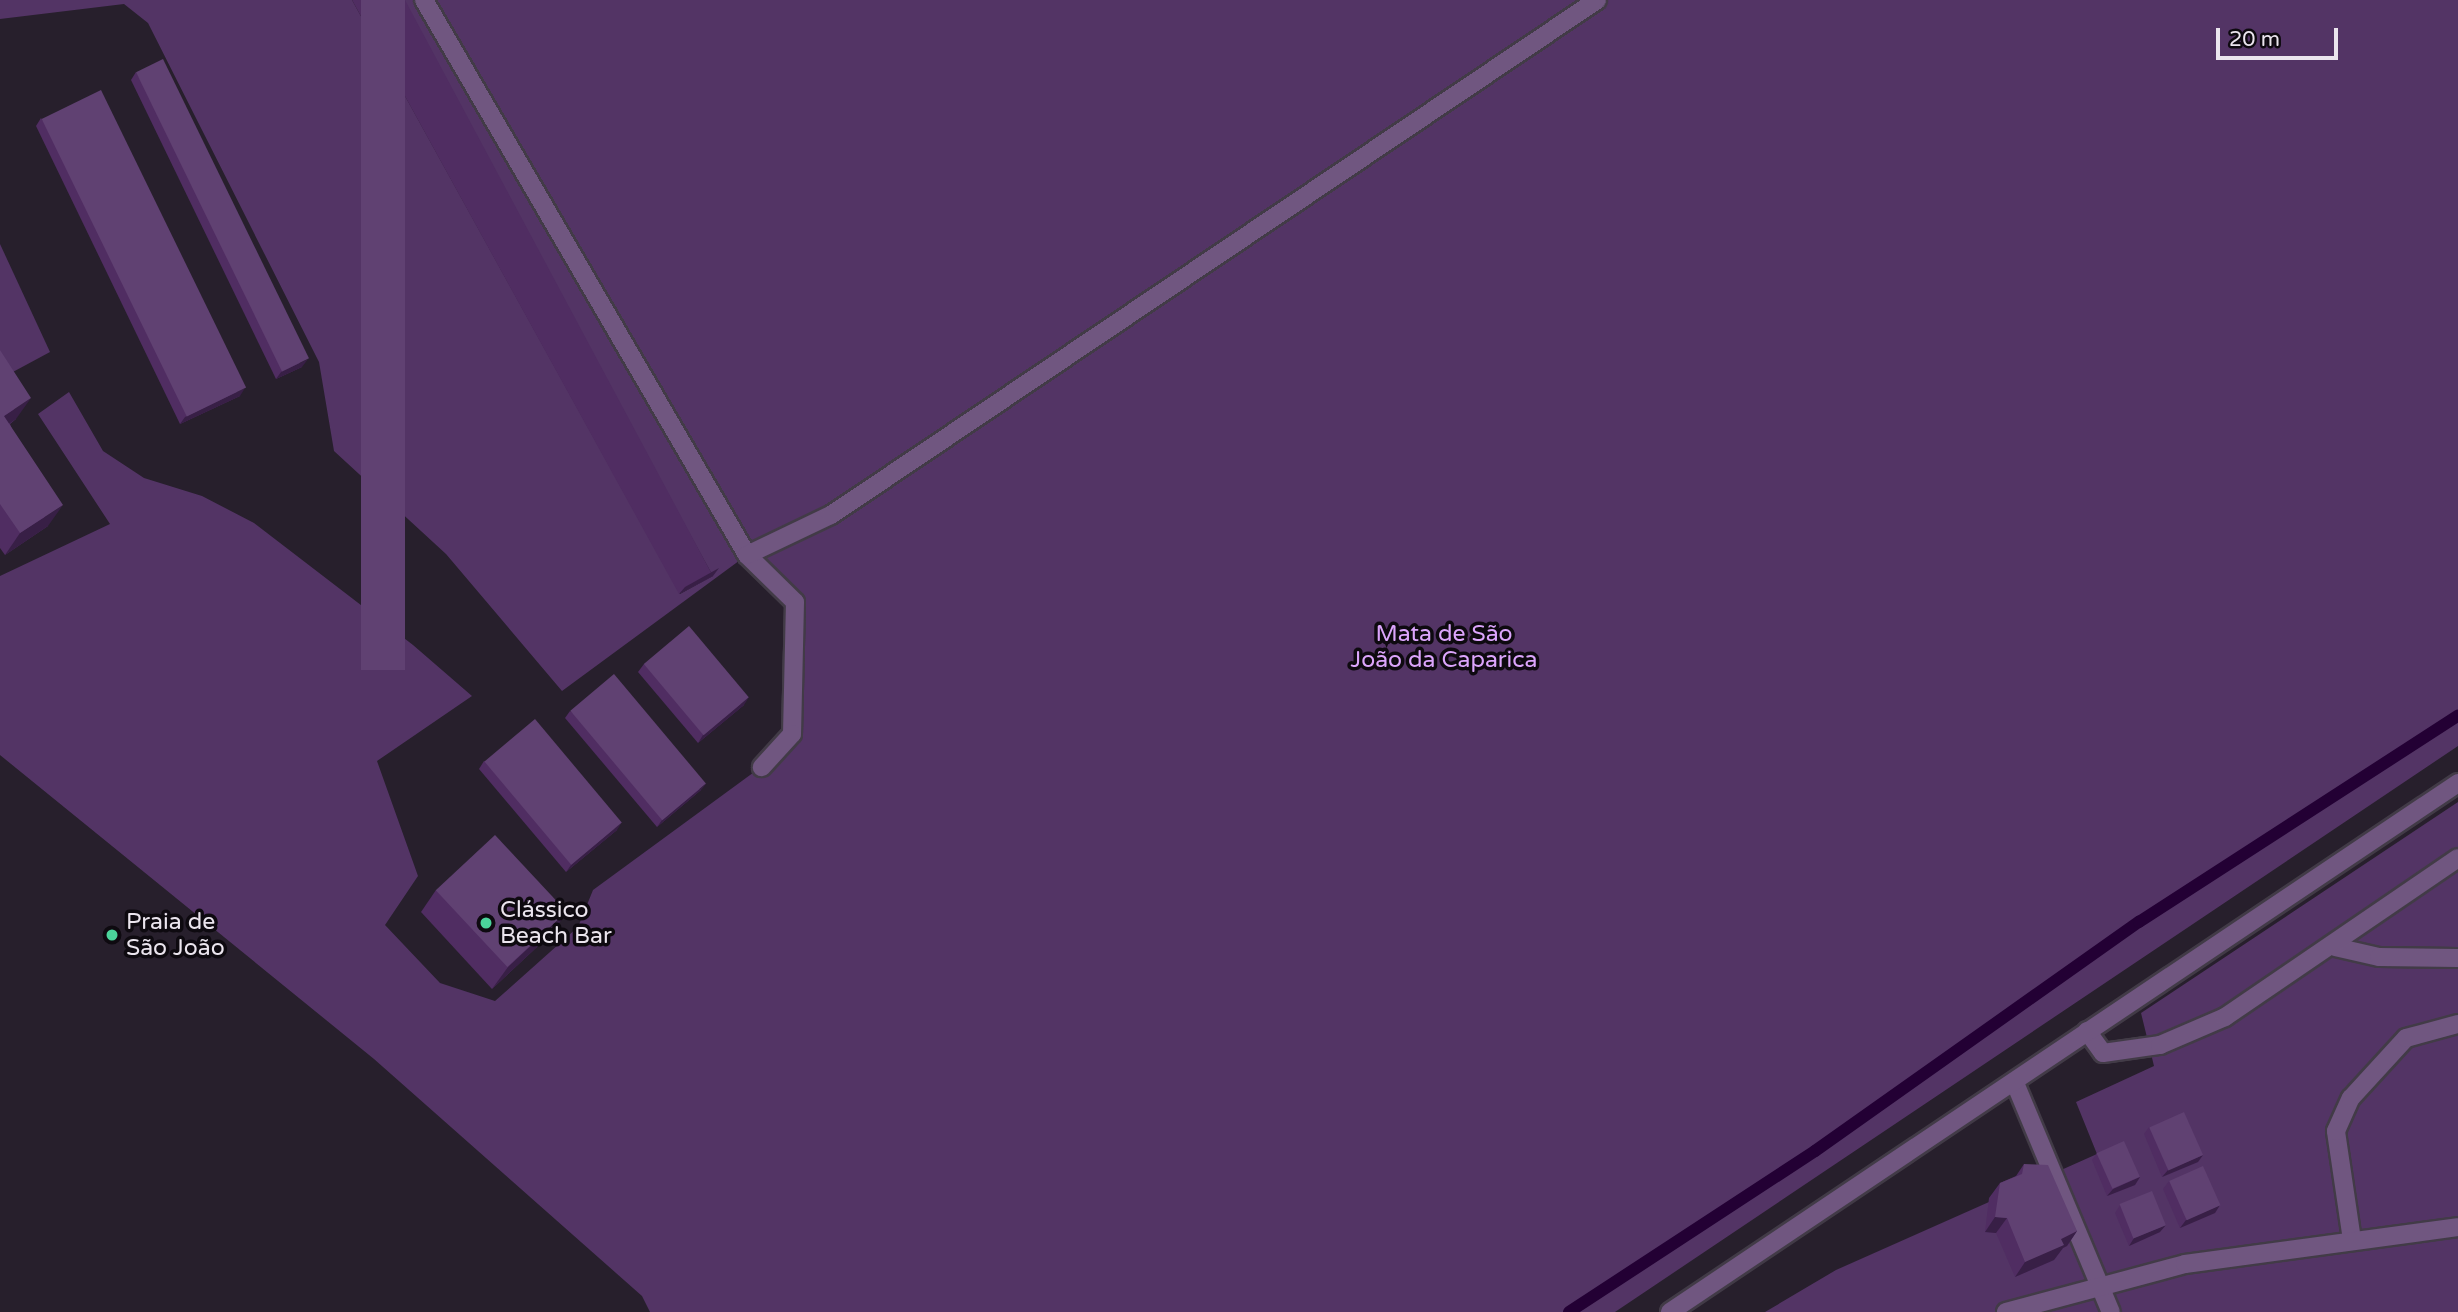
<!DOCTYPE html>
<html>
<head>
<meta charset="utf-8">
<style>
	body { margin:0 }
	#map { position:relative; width:2458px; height:1312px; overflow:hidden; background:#271f2c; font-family:"Varela Round",sans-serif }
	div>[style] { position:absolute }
	.green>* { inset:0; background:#533465 }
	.stream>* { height:12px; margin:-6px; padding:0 6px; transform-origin:6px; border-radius:6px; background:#230034 }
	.roads { filter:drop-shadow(2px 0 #423b47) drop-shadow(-2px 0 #423b47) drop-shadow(0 2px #423b47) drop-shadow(0 -2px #423b47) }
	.minor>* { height:18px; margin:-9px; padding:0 9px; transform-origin:9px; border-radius:9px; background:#705680 }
	.wall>* { inset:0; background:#502d62 }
	.shaded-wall>* { inset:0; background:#381f46 }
	.building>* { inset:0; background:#604172; transform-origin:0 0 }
	.dots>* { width:19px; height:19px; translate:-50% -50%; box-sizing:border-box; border:4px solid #0e0a10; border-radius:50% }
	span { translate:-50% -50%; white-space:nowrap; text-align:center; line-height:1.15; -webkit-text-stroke:7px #0e0a10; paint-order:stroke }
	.park-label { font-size:23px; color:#dca5fc }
	.poi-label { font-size:23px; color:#ebe5ee }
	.left { translate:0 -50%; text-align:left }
	.scale { position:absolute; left:2216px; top:28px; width:122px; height:32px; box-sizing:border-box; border:4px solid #ebe5ee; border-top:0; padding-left:9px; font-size:21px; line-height:24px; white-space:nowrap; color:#ebe5ee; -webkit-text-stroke:5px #0e0a10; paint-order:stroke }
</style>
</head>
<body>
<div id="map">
	<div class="green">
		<div style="clip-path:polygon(0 0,352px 0,680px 594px,713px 576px,395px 0,2458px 0,2458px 746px,1615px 1312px,650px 1312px,642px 1296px,374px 1059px,0 755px,0 576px,110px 524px,38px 414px,69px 392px,103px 451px,144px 478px,202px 496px,254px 523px,413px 645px,472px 696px,377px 761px,418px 876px,385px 925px,440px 983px,495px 1001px,578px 927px,593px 890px,761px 767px,792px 734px,795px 602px,747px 555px,562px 691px,446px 554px,334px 451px,319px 362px,148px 23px,124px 4px,0 19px)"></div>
		<div style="clip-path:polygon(0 244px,50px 352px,11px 373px,0 356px)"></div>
		<div style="clip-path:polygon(2458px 802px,2458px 1312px,1765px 1312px,1836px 1270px,2097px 1154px,2076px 1102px,2154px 1066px,2141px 1013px)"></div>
	</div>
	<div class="stream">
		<div style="left:1569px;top:1312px;width:294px;rotate:-33.2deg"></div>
		<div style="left:1815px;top:1151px;width:397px;rotate:-35.3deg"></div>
		<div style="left:2139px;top:922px;width:380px;rotate:-32.9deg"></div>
	</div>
	<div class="roads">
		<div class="minor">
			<div style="left:424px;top:0;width:642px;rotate:59.8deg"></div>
			<div style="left:747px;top:555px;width:67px;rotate:44.4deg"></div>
			<div style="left:795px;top:602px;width:132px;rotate:91.3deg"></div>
			<div style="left:792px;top:734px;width:45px;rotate:132.3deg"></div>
			<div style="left:747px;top:555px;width:93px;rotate:-25.5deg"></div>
			<div style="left:831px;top:515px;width:923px;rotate:-33.91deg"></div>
			<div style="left:2335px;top:947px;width:45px;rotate:12.8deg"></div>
			<div style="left:2379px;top:957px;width:79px;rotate:0.7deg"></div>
			<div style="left:2087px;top:1031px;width:27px;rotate:54deg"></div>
			<div style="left:2103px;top:1053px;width:58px;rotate:-8deg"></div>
			<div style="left:2160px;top:1045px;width:71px;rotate:-23.3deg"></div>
			<div style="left:2225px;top:1017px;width:282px;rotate:-34.3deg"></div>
			<div style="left:2015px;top:1083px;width:248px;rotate:67.3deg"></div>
			<div style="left:2352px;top:1240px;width:110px;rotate:-98.4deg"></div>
			<div style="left:2336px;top:1131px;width:36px;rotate:-66deg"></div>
			<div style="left:2351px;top:1098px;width:81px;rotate:-47.5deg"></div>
			<div style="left:2406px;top:1038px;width:54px;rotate:-15.1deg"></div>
			<div style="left:1670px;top:1312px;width:949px;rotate:-33.87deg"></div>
			<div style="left:2006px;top:1312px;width:185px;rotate:-15deg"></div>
			<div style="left:2185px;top:1264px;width:275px;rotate:-7.7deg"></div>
		</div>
	</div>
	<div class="wall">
		<div style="clip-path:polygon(352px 0,405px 0,713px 576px,679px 594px)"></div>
		<div style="clip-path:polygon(136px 72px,302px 367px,276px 379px,131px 80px)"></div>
		<div style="clip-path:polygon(41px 118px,240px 396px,180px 424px,36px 126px)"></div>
		<div style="clip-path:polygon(0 350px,16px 419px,10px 424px,48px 526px,5px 555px,0 548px)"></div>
		<div style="clip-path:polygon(644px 664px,744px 705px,698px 743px,638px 672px)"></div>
		<div style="clip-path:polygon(570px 711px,701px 790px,657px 827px,565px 718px)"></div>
		<div style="clip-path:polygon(484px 761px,617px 830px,566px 872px,479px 769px)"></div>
		<div style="clip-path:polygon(436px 890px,552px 933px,492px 989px,421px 912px)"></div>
		<div style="clip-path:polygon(2149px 1127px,2203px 1155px,2198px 1162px,2162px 1177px,2144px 1134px)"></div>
		<div style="clip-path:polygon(2097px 1153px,2140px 1177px,2135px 1185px,2107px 1196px,2092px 1160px)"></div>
		<div style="clip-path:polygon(2024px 1164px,2077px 1231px,2067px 1246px,2063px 1248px,2054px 1260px,2015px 1277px,1996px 1233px,1985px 1232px,1989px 1198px,2000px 1183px,2016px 1176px)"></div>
		<div style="clip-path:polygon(2169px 1181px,2220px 1205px,2215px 1213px,2180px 1228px,2163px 1189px)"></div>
		<div style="clip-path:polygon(2120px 1205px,2160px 1232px,2129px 1246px,2115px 1213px)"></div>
	</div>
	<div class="shaded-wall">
		<div style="clip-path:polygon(308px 359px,302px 367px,276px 379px,281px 372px)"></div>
		<div style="clip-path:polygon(245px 388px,240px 396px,180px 424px,185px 417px)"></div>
		<div style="clip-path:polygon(31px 398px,16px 419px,0 430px,4px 416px)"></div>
		<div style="clip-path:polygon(63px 505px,48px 526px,5px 555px,20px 533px)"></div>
		<div style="clip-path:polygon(719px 568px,713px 576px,679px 594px,685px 587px)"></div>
		<div style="clip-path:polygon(749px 697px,744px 705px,698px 743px,703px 735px)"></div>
		<div style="clip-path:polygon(707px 783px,701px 790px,657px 827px,662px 820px)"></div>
		<div style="clip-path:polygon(622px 822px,617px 830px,566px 872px,571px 865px)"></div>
		<div style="clip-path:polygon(567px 912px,552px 933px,492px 989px,508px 967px)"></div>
		<div style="clip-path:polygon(2203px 1155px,2198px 1162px,2162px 1177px,2168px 1170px)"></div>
		<div style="clip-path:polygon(2140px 1177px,2135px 1185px,2107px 1196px,2113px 1189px)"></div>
		<div style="clip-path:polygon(2220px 1205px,2215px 1213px,2180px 1228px,2186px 1220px)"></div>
		<div style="clip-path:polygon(1995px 1217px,2007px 1218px,1996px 1233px,1985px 1232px)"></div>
		<div style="clip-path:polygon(2166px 1225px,2160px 1232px,2129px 1246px,2134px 1238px)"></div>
		<div style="clip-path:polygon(2077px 1231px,2067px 1246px,2063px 1248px,2054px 1260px,2015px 1277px,2025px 1262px,2061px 1239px)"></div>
	</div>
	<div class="building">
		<div style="left:361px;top:0;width:44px;height:670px"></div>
		<div style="left:163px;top:59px;width:333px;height:30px;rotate:64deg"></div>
		<div style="left:101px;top:90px;width:331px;height:66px;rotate:64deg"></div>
		<div style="clip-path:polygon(0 350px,31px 398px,4px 416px,63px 505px,20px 533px,0 504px)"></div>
		<div style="left:689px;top:626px;width:93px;height:59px;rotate:50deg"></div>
		<div style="left:614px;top:674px;width:143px;height:57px;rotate:50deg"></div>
		<div style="left:535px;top:719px;width:135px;height:66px;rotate:50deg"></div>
		<div style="left:495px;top:835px;width:105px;height:81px;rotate:47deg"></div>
		<div style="left:2184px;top:1112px;width:47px;height:38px;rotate:66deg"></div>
		<div style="left:2124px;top:1141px;width:39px;height:30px;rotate:66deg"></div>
		<div style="clip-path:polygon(2024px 1164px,2048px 1165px,2077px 1231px,2061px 1239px,2064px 1245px,2025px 1262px,2007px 1218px,1995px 1217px,2000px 1183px,2022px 1174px)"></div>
		<div style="left:2203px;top:1166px;width:43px;height:37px;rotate:66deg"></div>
		<div style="left:2152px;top:1191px;width:37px;height:35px;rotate:68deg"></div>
	</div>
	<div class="dots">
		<div style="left:486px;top:923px;background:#4bd49b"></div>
		<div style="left:112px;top:935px;background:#4bd49b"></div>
	</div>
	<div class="park-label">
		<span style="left:1444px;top:647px">Mata de São<br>João da Caparica</span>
	</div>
	<div class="poi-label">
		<span class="left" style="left:500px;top:923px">Clássico<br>Beach Bar</span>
		<span class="left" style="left:126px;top:935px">Praia de<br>São João</span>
	</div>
	<div class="scale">20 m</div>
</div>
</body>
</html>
